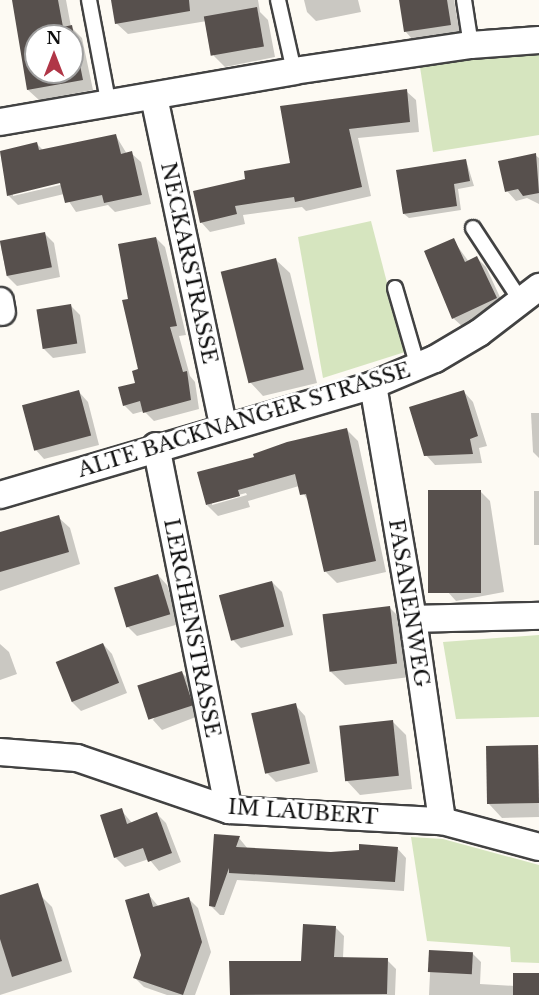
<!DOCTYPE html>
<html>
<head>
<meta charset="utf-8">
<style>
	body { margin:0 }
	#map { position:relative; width:539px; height:995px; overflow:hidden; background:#fdfaf3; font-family:"Libre Baskerville",serif }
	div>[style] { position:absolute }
	.green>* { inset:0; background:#d6e5bf }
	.shadow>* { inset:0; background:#0003; transform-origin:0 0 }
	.building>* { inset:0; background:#57504d; transform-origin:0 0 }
	.roads { filter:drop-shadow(2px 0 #424242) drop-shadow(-2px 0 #424242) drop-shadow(0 2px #424242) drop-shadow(0 -2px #424242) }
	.lane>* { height:14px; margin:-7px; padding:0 7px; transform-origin:7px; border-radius:7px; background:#fff }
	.street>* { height:26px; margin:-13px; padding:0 13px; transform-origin:13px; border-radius:13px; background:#fff }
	span { translate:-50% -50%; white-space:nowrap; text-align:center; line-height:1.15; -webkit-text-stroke:6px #fff; paint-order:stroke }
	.street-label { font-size:21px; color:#0f0f0f }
	.north { position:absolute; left:24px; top:24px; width:60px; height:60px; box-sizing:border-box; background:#fff; border:2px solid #9f9f9f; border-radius:50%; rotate:0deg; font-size:16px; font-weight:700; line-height:24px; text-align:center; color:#0f0f0f }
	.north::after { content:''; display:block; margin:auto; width:21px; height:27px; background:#b03647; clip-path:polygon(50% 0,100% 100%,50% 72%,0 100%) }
</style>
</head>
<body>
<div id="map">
	<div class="green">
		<div style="clip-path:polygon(539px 52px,539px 135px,433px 152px,420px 67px,482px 56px)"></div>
		<div style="clip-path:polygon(371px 221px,405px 352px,323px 378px,298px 237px)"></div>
		<div style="clip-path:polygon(539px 635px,539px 717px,456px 719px,443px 642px)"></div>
		<div style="clip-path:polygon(411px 837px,443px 839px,539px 865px,539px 963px,511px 962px,510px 947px,427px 941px)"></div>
	</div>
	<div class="shadow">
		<div style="clip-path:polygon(evenodd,13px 0,66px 0,71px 27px,82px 38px,93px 90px,39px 100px,28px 90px,13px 0,36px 36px,72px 36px,72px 72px,36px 72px,36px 36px)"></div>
		<div style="clip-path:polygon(112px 0,258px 0,260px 12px,268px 20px,275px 57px,225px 67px,214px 56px,207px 21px,128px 34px,116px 23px)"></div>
		<div style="clip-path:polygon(304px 0,358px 0,361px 12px,316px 21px,307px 12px)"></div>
		<div style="clip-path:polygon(400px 0,454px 0,460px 34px,414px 41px,405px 31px)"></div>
		<div style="clip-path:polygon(406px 91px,416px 100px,419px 132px,358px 138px,371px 196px,306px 211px,302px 207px,243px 215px,245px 224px,210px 232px,201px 222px,247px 180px,292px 165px)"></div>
		<div style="clip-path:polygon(evenodd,116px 136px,127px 154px,131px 153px,141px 162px,151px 204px,115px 212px,108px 205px,76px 212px,64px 194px,18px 205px,8px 195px,0 152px,37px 144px,44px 151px,116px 136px,67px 180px,68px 183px,13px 196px,13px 193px,67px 180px)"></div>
		<div style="clip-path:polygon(535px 155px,539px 158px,539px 204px,527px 198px,516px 201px,507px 191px)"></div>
		<div style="clip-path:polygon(466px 160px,474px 186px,458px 189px,461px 210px,409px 218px,404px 214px)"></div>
		<div style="clip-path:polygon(44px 233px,54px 243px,60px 277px,17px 286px,7px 276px,0 242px)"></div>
		<div style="clip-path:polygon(156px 238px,165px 247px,186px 335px,179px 336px,190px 376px,195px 382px,199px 409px,154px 421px,144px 411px,133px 414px,124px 405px,137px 384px,140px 370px,130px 300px)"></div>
		<div style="clip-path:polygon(453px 240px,469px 262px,477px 258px,486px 267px,505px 308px,463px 327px,453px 318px)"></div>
		<div style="clip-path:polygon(276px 260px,290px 273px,317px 383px,263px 396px,250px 382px)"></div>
		<div style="clip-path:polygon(71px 306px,80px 315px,86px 353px,53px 358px,43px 348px)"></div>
		<div style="clip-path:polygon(79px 392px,88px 402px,99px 445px,44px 459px,35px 449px)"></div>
		<div style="clip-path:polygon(464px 392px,473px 402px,487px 446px,479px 448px,482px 463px,435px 465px,426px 455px)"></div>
		<div style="clip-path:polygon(531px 413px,539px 413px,539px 458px,533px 452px)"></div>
		<div style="clip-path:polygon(evenodd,347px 430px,358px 441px,386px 572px,337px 583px,326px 572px,310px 504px,299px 486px,248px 501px,250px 507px,218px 516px,207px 505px,347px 430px,246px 493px,247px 495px,212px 505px,212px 502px,246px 493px)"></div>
		<div style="clip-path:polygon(480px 491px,490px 501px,504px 592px,456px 601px,447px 591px)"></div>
		<div style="left:534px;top:491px;width:5px;height:54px"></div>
		<div style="clip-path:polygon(58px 517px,70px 528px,80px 564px,0 591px,0 535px)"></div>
		<div style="clip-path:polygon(158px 575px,167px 585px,179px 624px,137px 636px,127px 626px)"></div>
		<div style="clip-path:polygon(272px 582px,282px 592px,293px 635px,241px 648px,232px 639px)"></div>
		<div style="clip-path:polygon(389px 607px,403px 621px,410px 677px,345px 685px,331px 672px)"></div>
		<div style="clip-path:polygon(0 644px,9px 652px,17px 674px,0 680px)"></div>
		<div style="clip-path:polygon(103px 644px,112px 654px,127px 693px,81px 711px,71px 701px)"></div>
		<div style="clip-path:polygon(182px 673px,191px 682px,201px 715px,162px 730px,153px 720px)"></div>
		<div style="clip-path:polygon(296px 706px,305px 716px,318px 772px,276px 782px,266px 772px)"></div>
		<div style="clip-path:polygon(393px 722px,406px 735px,412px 789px,360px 795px,347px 781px)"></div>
		<div style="clip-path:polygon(538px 747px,539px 817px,502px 818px,489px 804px)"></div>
		<div style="clip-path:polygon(121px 810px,132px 823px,157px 814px,166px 823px,181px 862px,159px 871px,149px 859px,125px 867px,115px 857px)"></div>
		<div style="clip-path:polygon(239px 838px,248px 849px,331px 854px,397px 848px,406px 858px,404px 891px,237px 880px,224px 915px,220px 915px,210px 905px)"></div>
		<div style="clip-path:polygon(148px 894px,159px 907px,189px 899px,198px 908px,211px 952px,195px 995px,167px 995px,144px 987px,135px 978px,161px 953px)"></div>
		<div style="clip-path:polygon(41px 896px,52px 907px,72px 972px,0 995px,0 910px)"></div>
		<div style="clip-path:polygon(335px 927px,344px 936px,343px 958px,387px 960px,396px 969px,395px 995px,231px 995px,231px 963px,302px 962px)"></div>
		<div style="clip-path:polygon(431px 952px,472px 953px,481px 962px,480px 984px,515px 986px,539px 975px,539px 995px,429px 995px)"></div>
	</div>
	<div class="building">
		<div style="clip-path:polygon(evenodd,12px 0,58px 0,63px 27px,72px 25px,83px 80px,27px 90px,12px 0,36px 36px,72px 36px,72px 72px,36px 72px,36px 36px)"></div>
		<div style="clip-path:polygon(111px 0,189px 0,190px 11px,115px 24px)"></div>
		<div style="clip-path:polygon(399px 0,447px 0,451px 25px,404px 32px)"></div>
		<div style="left:257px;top:7px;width:40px;height:54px;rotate:80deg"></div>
		<div style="clip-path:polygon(407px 89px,410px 122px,349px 129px,362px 187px,295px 202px,294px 197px,235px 206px,237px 214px,200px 223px,193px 191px,245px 179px,244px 171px,290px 163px,280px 106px)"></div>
		<div style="clip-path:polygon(116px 134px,121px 154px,132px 151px,142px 195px,104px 203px,102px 195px,65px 203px,60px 183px,7px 196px,0 151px,37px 142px,39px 150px)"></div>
		<div style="clip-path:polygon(536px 153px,539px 193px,523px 196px,518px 189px,505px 192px,498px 161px)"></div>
		<div style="clip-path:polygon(466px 159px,470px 181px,454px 184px,457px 206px,403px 214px,396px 170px)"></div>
		<div style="left:45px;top:232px;width:36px;height:46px;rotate:79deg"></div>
		<div style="clip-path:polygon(156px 237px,177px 326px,170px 327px,183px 372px,187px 371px,191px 400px,143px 413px,140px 401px,123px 406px,118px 387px,135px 383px,132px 371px,138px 369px,122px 300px,128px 299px,118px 244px)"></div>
		<div style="clip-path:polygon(454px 238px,465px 262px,477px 256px,497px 298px,452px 319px,424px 251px)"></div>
		<div style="left:276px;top:258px;width:115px;height:57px;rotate:76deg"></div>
		<div style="left:71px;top:304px;width:40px;height:35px;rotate:81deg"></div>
		<div style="left:79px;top:390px;width:47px;height:59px;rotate:75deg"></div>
		<div style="clip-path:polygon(464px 390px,478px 436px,470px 439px,473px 454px,424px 456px,409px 407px)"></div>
		<div style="clip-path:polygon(347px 428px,376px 561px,324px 572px,306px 494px,300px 495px,295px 474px,238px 490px,240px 496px,206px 505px,197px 472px,254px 457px,253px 454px,287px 442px)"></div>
		<div style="left:428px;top:490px;width:53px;height:103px"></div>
		<div style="clip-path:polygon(59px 515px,69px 552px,0 572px,0 532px)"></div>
		<div style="left:158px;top:574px;width:42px;height:46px;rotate:73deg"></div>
		<div style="left:272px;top:581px;width:47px;height:55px;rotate:75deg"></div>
		<div style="left:390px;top:606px;width:58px;height:68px;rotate:83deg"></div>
		<div style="left:103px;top:643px;width:43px;height:51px;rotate:68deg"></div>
		<div style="left:182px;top:671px;width:36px;height:47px;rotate:72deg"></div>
		<div style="left:296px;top:703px;width:62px;height:46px;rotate:77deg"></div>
		<div style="left:393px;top:720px;width:56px;height:54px;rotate:84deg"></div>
		<div style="left:538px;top:745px;width:58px;height:52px;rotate:89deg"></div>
		<div style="clip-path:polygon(122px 808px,127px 824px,157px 812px,172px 853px,148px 862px,143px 848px,114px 858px,100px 815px)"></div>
		<div style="clip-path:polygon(214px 834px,240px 836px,236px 847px,331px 852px,359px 850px,359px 844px,398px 847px,395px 882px,229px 873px,229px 868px,215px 907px,209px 906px)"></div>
		<div style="clip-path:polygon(38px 883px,62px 961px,12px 977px,0 939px,0 895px)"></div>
		<div style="clip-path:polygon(149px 893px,153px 907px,189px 897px,202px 942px,183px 995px,133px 978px,141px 955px,125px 900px)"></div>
		<div style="clip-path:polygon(303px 924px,336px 926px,334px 957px,388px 958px,387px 994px,230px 995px,229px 961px,301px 961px)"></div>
		<div style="left:429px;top:950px;width:44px;height:22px;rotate:3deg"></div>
		<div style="left:513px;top:973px;width:26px;height:22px"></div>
	</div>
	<div class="roads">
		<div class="lane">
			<div style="left:89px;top:0;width:108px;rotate:79.3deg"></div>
			<div style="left:278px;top:0;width:73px;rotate:77.3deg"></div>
			<div style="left:464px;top:0;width:46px;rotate:81.2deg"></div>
			<div style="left:473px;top:228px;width:87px;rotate:56.7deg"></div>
			<div style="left:395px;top:288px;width:82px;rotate:73.8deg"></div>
		</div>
		<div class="street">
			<div style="left:154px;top:97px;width:338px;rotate:78.1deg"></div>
			<div style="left:0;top:122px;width:298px;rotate:-9.8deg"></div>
			<div style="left:294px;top:71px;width:179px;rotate:-8.4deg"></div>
			<div style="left:471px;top:45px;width:68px;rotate:-4.2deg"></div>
			<div style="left:0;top:301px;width:11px;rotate:80deg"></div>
			<div style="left:373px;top:385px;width:237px;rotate:80.3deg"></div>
			<div style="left:413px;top:619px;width:204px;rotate:81.8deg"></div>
			<div style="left:156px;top:446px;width:371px;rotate:78.7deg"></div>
			<div style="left:0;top:495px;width:389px;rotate:-16.4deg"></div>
			<div style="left:373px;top:385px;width:67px;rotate:-22.8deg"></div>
			<div style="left:435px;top:359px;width:51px;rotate:-30.6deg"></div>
			<div style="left:479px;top:333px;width:76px;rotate:-37.5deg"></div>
			<div style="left:413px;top:619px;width:126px;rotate:-1.4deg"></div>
			<div style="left:0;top:752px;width:77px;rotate:4.5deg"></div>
			<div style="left:77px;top:758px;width:161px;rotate:18.9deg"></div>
			<div style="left:229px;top:810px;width:213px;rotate:3deg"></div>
			<div style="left:442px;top:821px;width:100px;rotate:15deg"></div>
		</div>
	</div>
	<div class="street-label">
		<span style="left:189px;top:263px;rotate:78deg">NECKARSTRASSE</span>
		<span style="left:244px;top:420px;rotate:-17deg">ALTE BACKNANGER STRASSE</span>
		<span style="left:409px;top:603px;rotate:81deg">FASANENWEG</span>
		<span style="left:192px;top:628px;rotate:79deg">LERCHENSTRASSE</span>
		<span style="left:303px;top:812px;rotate:4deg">IM LAUBERT</span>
	</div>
	<div class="north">N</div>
</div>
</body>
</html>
